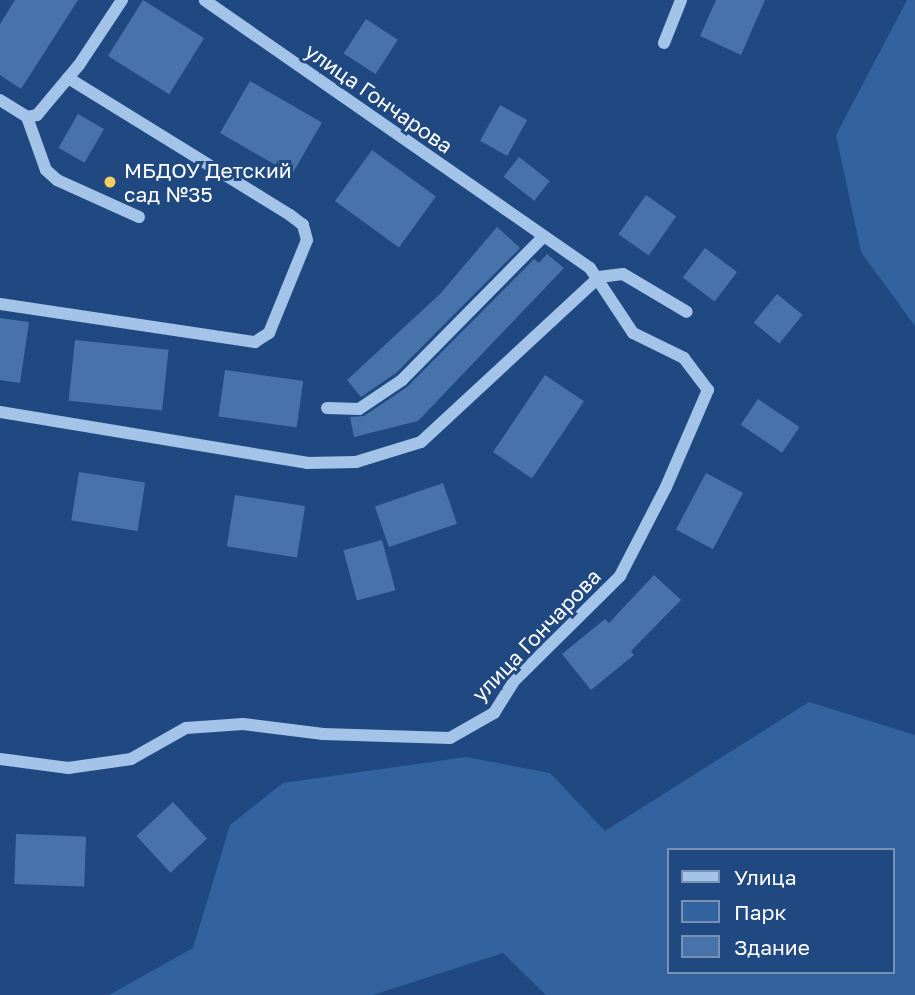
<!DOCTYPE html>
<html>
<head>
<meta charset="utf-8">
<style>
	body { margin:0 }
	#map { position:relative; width:915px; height:995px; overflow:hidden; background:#1f4980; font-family:"Golos Text",sans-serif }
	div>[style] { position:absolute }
	.green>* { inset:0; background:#32639e }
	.building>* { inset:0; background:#4773aa; transform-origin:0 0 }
	.minor>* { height:12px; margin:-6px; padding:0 6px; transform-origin:6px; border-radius:6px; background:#a3c3e8 }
	.dots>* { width:19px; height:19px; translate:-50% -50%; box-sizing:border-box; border:4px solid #1f4980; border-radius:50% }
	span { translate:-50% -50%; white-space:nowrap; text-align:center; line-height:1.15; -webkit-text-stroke:6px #1f4980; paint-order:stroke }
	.street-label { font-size:21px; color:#fff }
	.poi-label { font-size:21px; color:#fff }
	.left { translate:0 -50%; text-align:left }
	.legend { position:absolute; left:667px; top:848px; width:228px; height:126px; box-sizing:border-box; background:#1f4980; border:2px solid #7992b3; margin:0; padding:9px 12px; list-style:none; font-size:21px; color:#fff }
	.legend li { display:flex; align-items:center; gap:14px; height:35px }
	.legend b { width:35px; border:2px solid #7992b3 }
</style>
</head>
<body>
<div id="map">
	<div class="green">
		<div style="clip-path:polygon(907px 0,915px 0,915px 326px,861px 252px,836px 135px)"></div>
		<div style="clip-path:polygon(evenodd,809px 702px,915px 735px,915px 995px,546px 995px,503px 953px,373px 995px,109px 995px,193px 948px,230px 825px,283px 783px,466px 757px,550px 773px,605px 831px,809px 702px,668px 850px,892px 850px,892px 972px,668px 972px,668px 850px)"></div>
	</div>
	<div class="building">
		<div style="clip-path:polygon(15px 0,78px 0,21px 89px,0 75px,0 24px)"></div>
		<div style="left:143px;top:0;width:72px;height:66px;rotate:32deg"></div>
		<div style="clip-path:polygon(716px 0,765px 0,741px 55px,700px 36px)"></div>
		<div style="left:366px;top:19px;width:38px;height:41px;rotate:33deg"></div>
		<div style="left:250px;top:81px;width:83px;height:60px;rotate:30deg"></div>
		<div style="left:500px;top:105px;width:31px;height:41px;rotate:29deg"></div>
		<div style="left:78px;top:114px;width:30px;height:39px;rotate:30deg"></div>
		<div style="left:372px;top:150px;width:79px;height:63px;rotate:36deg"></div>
		<div style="left:519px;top:157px;width:39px;height:25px;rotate:38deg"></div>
		<div style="left:646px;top:195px;width:37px;height:48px;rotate:35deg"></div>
		<div style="clip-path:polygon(497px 227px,520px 248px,396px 373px,361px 397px,347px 380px,440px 294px)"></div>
		<div style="left:705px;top:248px;width:40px;height:37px;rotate:37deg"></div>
		<div style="clip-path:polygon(547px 254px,564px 268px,418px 421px,354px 437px,350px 417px,364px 416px,407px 387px,534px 259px,539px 263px)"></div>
		<div style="left:777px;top:294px;width:33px;height:37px;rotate:39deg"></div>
		<div style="clip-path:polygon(0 318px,29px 322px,20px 383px,0 380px)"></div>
		<div style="left:75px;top:340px;width:94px;height:61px;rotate:6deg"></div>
		<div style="left:225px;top:370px;width:79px;height:47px;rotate:8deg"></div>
		<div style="left:545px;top:375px;width:47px;height:93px;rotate:34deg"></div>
		<div style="left:758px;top:399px;width:50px;height:31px;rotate:34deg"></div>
		<div style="left:79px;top:472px;width:67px;height:49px;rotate:9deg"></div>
		<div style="left:706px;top:473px;width:42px;height:64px;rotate:28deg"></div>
		<div style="left:443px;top:483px;width:43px;height:72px;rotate:71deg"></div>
		<div style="left:235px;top:495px;width:71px;height:52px;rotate:9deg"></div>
		<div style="left:382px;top:540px;width:52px;height:40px;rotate:75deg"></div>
		<div style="clip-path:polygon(654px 575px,681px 600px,631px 651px,634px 655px,591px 690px,562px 654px,605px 619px,609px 623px)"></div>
		<div style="left:173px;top:802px;width:50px;height:50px;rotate:47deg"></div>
		<div style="left:16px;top:834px;width:70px;height:50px;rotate:2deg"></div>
	</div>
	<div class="minor">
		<div style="left:664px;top:43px;width:46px;rotate:-68.4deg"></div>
		<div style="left:0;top:100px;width:32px;rotate:32deg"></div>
		<div style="left:27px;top:117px;width:10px;rotate:-11deg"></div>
		<div style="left:37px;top:115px;width:65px;rotate:-50deg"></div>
		<div style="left:79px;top:65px;width:78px;rotate:-56.5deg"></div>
		<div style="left:27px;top:117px;width:56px;rotate:70.3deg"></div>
		<div style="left:46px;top:170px;width:15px;rotate:42deg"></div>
		<div style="left:57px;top:180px;width:90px;rotate:24.3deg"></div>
		<div style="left:0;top:304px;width:258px;rotate:8.5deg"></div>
		<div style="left:255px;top:342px;width:17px;rotate:-33deg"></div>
		<div style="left:269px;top:333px;width:100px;rotate:-67.8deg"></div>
		<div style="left:307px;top:240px;width:16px;rotate:-105deg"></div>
		<div style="left:303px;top:225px;width:16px;rotate:-142deg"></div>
		<div style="left:290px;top:215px;width:261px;rotate:-148.3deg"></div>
		<div style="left:327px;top:408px;width:32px;rotate:2deg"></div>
		<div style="left:359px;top:409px;width:52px;rotate:-34deg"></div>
		<div style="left:402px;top:380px;width:202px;rotate:-45.4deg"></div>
		<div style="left:0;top:412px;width:311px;rotate:9.4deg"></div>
		<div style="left:307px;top:463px;width:49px;rotate:-1.2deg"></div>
		<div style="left:356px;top:462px;width:68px;rotate:-17.1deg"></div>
		<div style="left:421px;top:442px;width:243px;rotate:-42.8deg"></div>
		<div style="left:599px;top:277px;width:24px;rotate:-7deg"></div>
		<div style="left:623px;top:274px;width:74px;rotate:30.7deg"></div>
		<div style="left:0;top:759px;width:69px;rotate:7.5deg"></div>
		<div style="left:68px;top:768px;width:64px;rotate:-8.1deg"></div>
		<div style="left:131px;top:759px;width:63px;rotate:-29.4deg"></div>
		<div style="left:186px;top:728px;width:57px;rotate:-4deg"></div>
		<div style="left:243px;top:724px;width:81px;rotate:7.1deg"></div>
		<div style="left:323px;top:734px;width:127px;rotate:1.8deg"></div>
		<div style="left:450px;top:738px;width:51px;rotate:-29.6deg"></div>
		<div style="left:494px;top:713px;width:36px;rotate:-58deg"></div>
		<div style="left:513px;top:682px;width:151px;rotate:-44.7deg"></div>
		<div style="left:620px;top:576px;width:100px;rotate:-62.7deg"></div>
		<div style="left:666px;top:487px;width:106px;rotate:-66.6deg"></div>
		<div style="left:708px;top:390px;width:40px;rotate:-127deg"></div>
		<div style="left:684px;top:358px;width:57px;rotate:-153.9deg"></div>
		<div style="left:633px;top:333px;width:78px;rotate:-123.5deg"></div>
		<div style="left:590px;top:268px;width:469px;rotate:-145.2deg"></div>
	</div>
	<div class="dots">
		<div style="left:110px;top:182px;background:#f7cc63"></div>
	</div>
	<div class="street-label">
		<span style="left:379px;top:98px;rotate:35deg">улица Гончарова</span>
		<span style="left:536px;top:635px;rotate:-46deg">улица Гончарова</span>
	</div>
	<div class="poi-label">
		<span class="left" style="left:124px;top:182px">МБДОУ Детский<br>сад №35</span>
	</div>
	<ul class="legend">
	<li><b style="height:9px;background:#a3c3e8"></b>Улица</li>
	<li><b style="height:19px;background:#32639e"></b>Парк</li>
	<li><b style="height:19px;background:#4773aa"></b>Здание</li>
	</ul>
</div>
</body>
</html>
